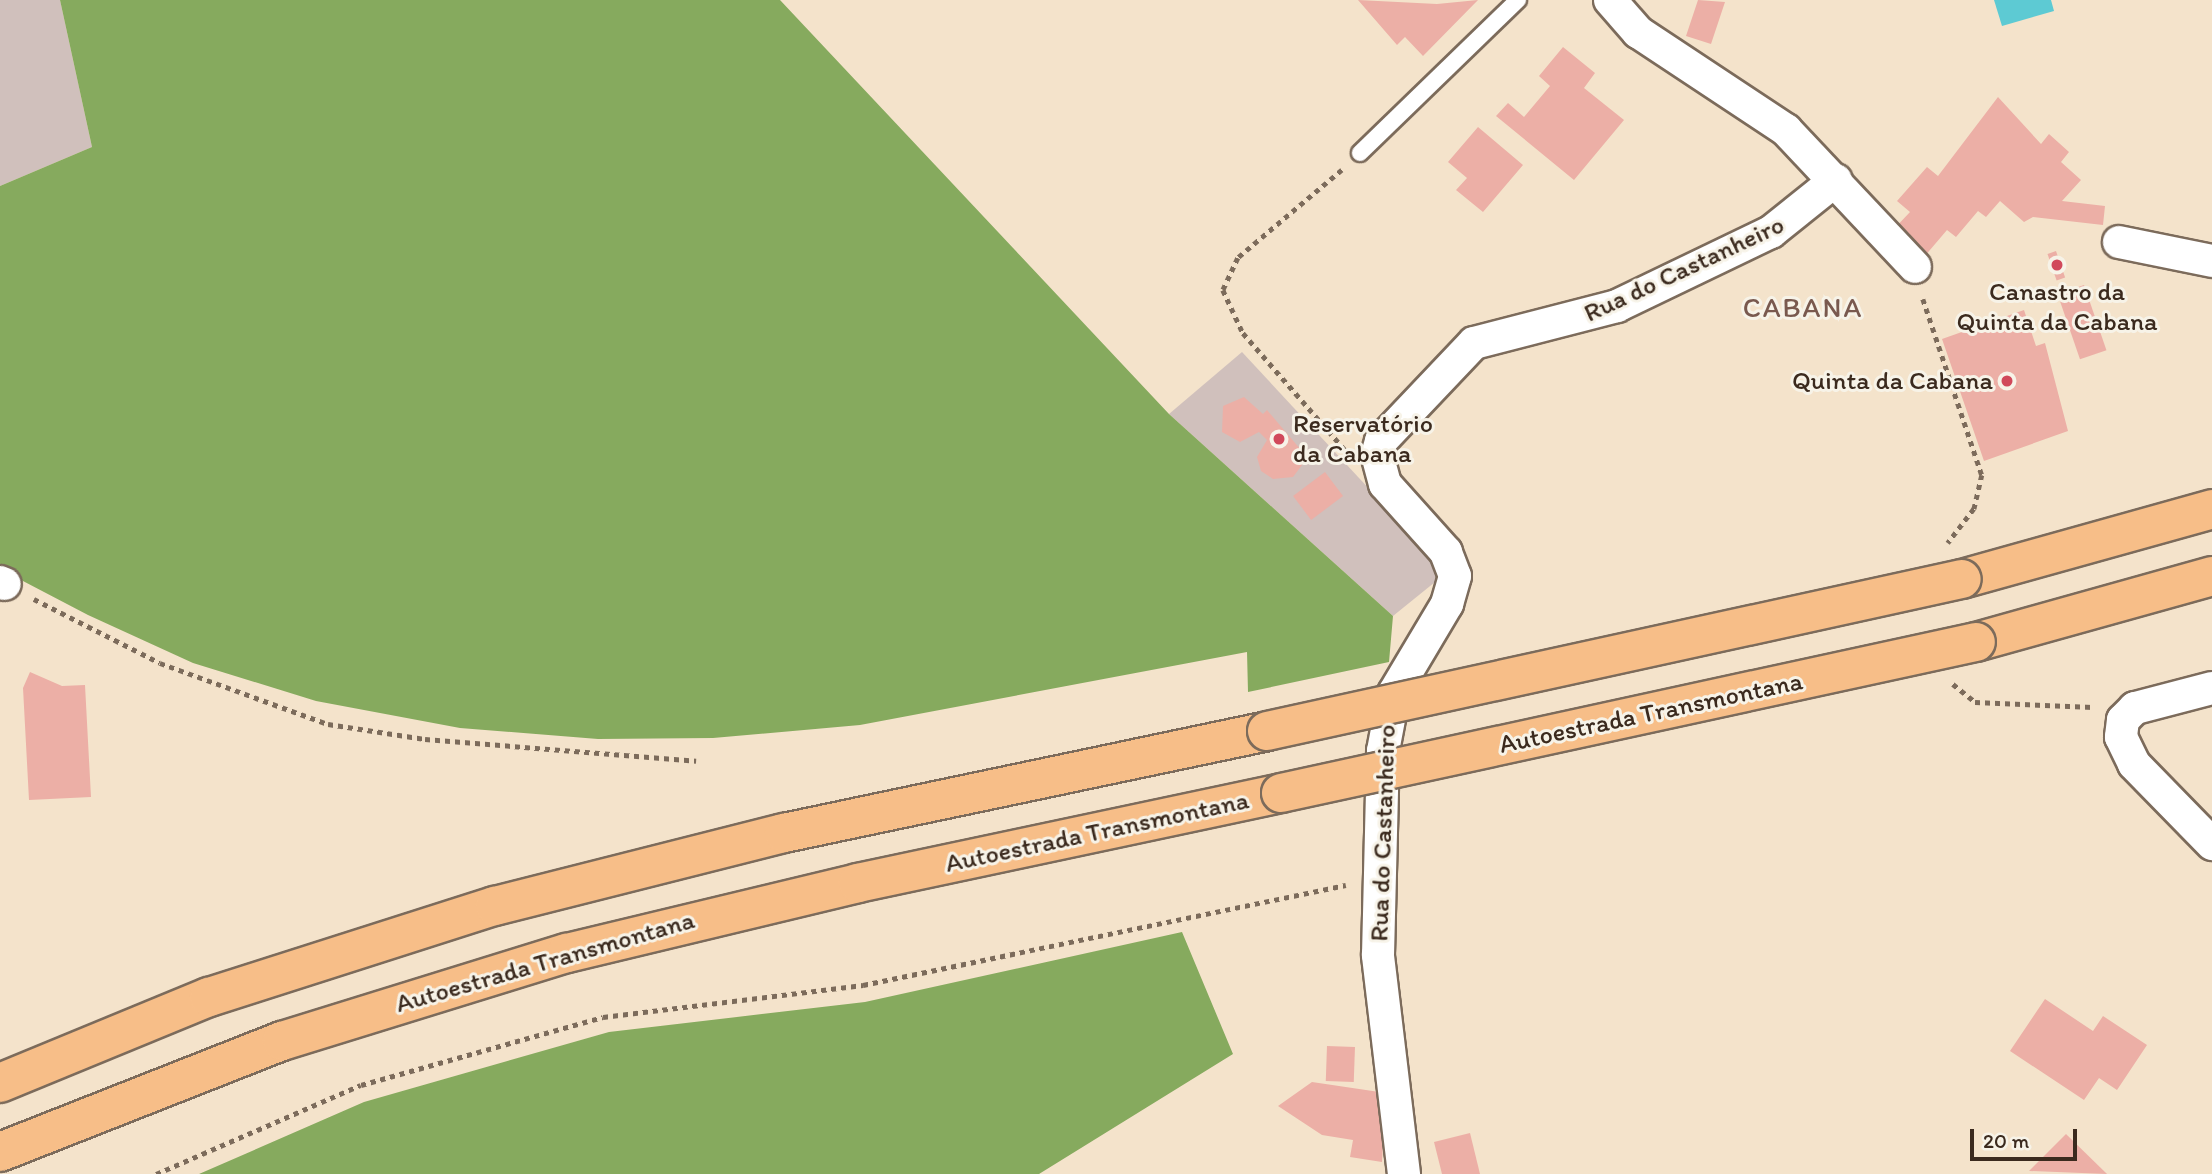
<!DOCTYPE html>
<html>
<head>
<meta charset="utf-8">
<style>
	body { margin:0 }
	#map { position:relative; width:2212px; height:1174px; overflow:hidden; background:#f4e3cb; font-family:Itim,sans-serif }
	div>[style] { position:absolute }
	.industrial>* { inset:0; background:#d0c0bc }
	.forest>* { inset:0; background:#86aa5e }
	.water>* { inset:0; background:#5dcad3 }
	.building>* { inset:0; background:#ecafa6; transform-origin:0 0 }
	.path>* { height:4.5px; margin-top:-2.25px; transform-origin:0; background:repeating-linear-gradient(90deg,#7c6b5b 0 5px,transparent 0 10px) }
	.roads { filter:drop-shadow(2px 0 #7c6b5b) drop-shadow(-2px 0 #7c6b5b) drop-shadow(0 2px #7c6b5b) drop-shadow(0 -2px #7c6b5b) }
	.lane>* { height:16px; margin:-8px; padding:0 8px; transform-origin:8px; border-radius:8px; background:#fff }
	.street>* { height:32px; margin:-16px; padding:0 16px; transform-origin:16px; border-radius:16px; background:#fff }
	.highway>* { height:38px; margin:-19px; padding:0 19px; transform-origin:19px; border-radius:19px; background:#f7be88 }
	.bridges { filter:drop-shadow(2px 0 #7c6b5b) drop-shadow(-2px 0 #7c6b5b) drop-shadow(0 2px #7c6b5b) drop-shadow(0 -2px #7c6b5b) }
	.highway-bridge>* { height:38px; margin:-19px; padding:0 19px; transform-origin:19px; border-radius:19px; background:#f7be88 }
	.dots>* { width:19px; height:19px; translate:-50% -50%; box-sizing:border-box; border:4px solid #f7f3e8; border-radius:50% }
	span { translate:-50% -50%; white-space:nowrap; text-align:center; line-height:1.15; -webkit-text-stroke:6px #f7f3e8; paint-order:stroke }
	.street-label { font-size:26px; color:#3b2a1e }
	.poi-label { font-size:26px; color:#3b2a1e }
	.right { translate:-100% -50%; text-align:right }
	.left { translate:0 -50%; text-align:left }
	.neighbourhood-label { font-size:28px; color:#79594e; letter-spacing:2px }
	.scale { position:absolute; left:1970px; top:1129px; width:107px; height:32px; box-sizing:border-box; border:4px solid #3b2a1e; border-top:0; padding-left:9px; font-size:21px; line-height:24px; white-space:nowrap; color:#3b2a1e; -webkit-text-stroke:5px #f7f3e8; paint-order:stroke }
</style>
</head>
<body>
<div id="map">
	<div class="industrial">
		<div style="clip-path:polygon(0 0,60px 0,92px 147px,0 186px)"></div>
		<div style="clip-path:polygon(1242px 352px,1438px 563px,1440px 578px,1393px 616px,1169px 414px)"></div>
	</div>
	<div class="forest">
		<div style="clip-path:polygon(60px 0,780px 0,1169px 414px,1393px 616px,1389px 662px,1248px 692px,1247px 652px,860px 725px,713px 738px,598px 739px,460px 728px,316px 701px,193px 663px,88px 615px,0 569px,0 186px,92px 147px)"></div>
		<div style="clip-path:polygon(1182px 932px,1233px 1054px,1039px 1174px,199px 1174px,364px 1102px,609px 1032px,865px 1002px)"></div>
	</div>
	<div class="water">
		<div style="clip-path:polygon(1994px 0,2051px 0,2054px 11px,2002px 26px)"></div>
	</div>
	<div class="building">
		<div style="clip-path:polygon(1358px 0,1437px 4px,1478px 0,1423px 56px,1405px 37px,1397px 45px)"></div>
		<div style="clip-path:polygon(1698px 0,1725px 2px,1711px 44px,1686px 36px)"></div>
		<div style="clip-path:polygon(1563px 47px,1595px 73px,1584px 88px,1624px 120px,1574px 180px,1496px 116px,1508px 103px,1524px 117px,1550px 86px,1539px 76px)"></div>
		<div style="clip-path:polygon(1998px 97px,2041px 144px,2049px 134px,2069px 152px,2061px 162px,2081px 180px,2062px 201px,2105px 206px,2103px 225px,2033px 217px,2024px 222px,2000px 201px,1986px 217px,1978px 211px,1956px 237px,1947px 230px,1924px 257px,1893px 230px,1910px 212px,1897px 201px,1927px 167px,1938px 176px)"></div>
		<div style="clip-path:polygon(1478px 127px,1523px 165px,1483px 212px,1456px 190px,1467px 178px,1448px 162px)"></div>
		<div style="left:2056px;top:251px;width:28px;height:9px;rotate:71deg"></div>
		<div style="left:2084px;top:285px;width:69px;height:28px;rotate:71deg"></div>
		<div style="clip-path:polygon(2024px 310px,2036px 346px,2045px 343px,2068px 431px,1984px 461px,1942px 339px)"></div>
		<div style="clip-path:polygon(1244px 397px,1263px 414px,1267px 410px,1301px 450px,1302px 465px,1293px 477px,1273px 479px,1261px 471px,1257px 457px,1267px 440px,1259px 432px,1240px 442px,1222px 432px,1223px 406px)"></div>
		<div style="left:1325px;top:472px;width:30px;height:40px;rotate:53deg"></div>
		<div style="clip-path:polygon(30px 672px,62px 686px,85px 685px,91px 797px,29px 800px,23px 688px)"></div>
		<div style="clip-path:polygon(2045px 999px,2093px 1031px,2103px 1016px,2147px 1045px,2117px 1090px,2099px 1078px,2084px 1100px,2010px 1051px)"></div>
		<div style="left:1327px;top:1046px;width:28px;height:35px;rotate:2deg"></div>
		<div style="clip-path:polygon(1312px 1082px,1386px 1093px,1382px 1162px,1350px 1157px,1353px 1140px,1322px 1135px,1278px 1106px)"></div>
		<div style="clip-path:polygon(1470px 1133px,1480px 1174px,1442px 1174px,1434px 1142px)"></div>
		<div style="clip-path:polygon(2066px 1134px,2107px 1174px,2029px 1171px)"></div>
	</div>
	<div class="path">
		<div style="left:1342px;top:170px;width:136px;rotate:139.8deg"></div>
		<div style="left:1238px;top:258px;width:35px;rotate:115deg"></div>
		<div style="left:1223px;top:290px;width:47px;rotate:65.1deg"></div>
		<div style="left:1243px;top:333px;width:155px;rotate:48.9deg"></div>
		<div style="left:1923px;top:299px;width:186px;rotate:71.5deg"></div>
		<div style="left:1982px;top:475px;width:35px;rotate:103deg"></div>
		<div style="left:1974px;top:509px;width:43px;rotate:127.4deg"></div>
		<div style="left:34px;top:599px;width:141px;rotate:26.9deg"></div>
		<div style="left:160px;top:663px;width:179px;rotate:20deg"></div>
		<div style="left:328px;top:724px;width:98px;rotate:8.8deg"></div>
		<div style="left:425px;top:739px;width:272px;rotate:4.6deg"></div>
		<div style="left:1953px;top:684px;width:28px;rotate:39deg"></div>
		<div style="left:1975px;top:702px;width:118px;rotate:2.4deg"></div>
		<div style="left:156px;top:1174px;width:223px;rotate:-23.5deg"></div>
		<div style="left:361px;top:1085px;width:251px;rotate:-15.7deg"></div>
		<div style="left:603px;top:1017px;width:262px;rotate:-7deg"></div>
		<div style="left:863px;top:985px;width:493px;rotate:-11.7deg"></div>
	</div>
	<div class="roads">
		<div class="lane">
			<div style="left:1360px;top:153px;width:220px;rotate:-44.1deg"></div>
		</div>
		<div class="street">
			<div style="left:1610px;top:0;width:43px;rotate:48.8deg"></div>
			<div style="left:1638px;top:32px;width:178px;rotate:33.5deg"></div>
			<div style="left:1786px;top:130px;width:188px;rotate:46.7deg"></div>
			<div style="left:2119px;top:242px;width:95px;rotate:11.5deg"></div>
			<div style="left:0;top:582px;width:5px;rotate:22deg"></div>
			<div style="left:2212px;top:688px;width:80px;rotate:165.4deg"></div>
			<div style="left:2135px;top:708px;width:17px;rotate:135deg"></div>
			<div style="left:2123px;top:720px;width:17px;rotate:97deg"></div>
			<div style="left:2121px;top:737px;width:30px;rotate:64deg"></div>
			<div style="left:2134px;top:764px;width:112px;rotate:45.7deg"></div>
			<div style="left:1404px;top:1174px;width:221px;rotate:-96.8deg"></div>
			<div style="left:1378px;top:955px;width:204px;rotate:-88.6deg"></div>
			<div style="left:1383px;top:751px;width:59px;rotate:-79.3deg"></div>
			<div style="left:1394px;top:693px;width:104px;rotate:-59.2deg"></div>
			<div style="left:1447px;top:604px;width:29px;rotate:-74deg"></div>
			<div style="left:1455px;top:576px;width:26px;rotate:-111deg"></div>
			<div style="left:1446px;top:552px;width:91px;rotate:-131.9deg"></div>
			<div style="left:1385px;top:484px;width:30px;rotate:-105deg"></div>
			<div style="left:1377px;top:455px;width:15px;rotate:-74deg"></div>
			<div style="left:1381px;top:441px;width:135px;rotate:-46.5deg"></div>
			<div style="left:1474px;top:343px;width:148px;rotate:-14.5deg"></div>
			<div style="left:1617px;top:306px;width:171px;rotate:-25.7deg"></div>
			<div style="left:1771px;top:232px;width:83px;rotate:-38.7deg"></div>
		</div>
		<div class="highway">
			<div style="left:1962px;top:579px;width:260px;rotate:-15.6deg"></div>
			<div style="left:1976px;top:642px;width:245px;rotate:-15.6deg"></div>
			<div style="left:0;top:1083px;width:226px;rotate:-22.4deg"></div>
			<div style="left:209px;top:997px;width:300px;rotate:-17.7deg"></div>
			<div style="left:495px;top:906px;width:298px;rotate:-14.2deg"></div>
			<div style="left:784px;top:833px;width:494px;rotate:-11.9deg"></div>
			<div style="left:0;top:1152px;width:303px;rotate:-21.5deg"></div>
			<div style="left:282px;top:1041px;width:298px;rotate:-17.2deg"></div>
			<div style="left:567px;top:953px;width:299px;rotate:-13.5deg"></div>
			<div style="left:858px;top:883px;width:432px;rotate:-12deg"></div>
		</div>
	</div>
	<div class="bridges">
		<div class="highway-bridge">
			<div style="left:1267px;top:731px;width:711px;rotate:-12.34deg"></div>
			<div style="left:1281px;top:793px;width:711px;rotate:-12.26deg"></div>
		</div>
	</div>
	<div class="dots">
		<div style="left:2057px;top:265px;background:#d1495b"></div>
		<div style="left:2007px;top:381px;background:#d1495b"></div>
		<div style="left:1279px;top:439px;background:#d1495b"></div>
	</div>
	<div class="street-label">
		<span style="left:1684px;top:269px;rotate:-25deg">Rua do Castanheiro</span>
		<span style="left:1651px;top:713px;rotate:-12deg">Autoestrada Transmontana</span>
		<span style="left:1097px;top:832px;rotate:-12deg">Autoestrada Transmontana</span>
		<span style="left:1383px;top:833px;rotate:-88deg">Rua do Castanheiro</span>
		<span style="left:545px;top:962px;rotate:-16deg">Autoestrada Transmontana</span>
	</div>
	<div class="poi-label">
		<span style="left:2057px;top:307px">Canastro da<br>Quinta da Cabana</span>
		<span class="right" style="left:1993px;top:381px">Quinta da Cabana</span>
		<span class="left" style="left:1293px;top:439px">Reservatório<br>da Cabana</span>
	</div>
	<div class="neighbourhood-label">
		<span style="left:1803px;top:307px">CABANA</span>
	</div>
	<div class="scale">20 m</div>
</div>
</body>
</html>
